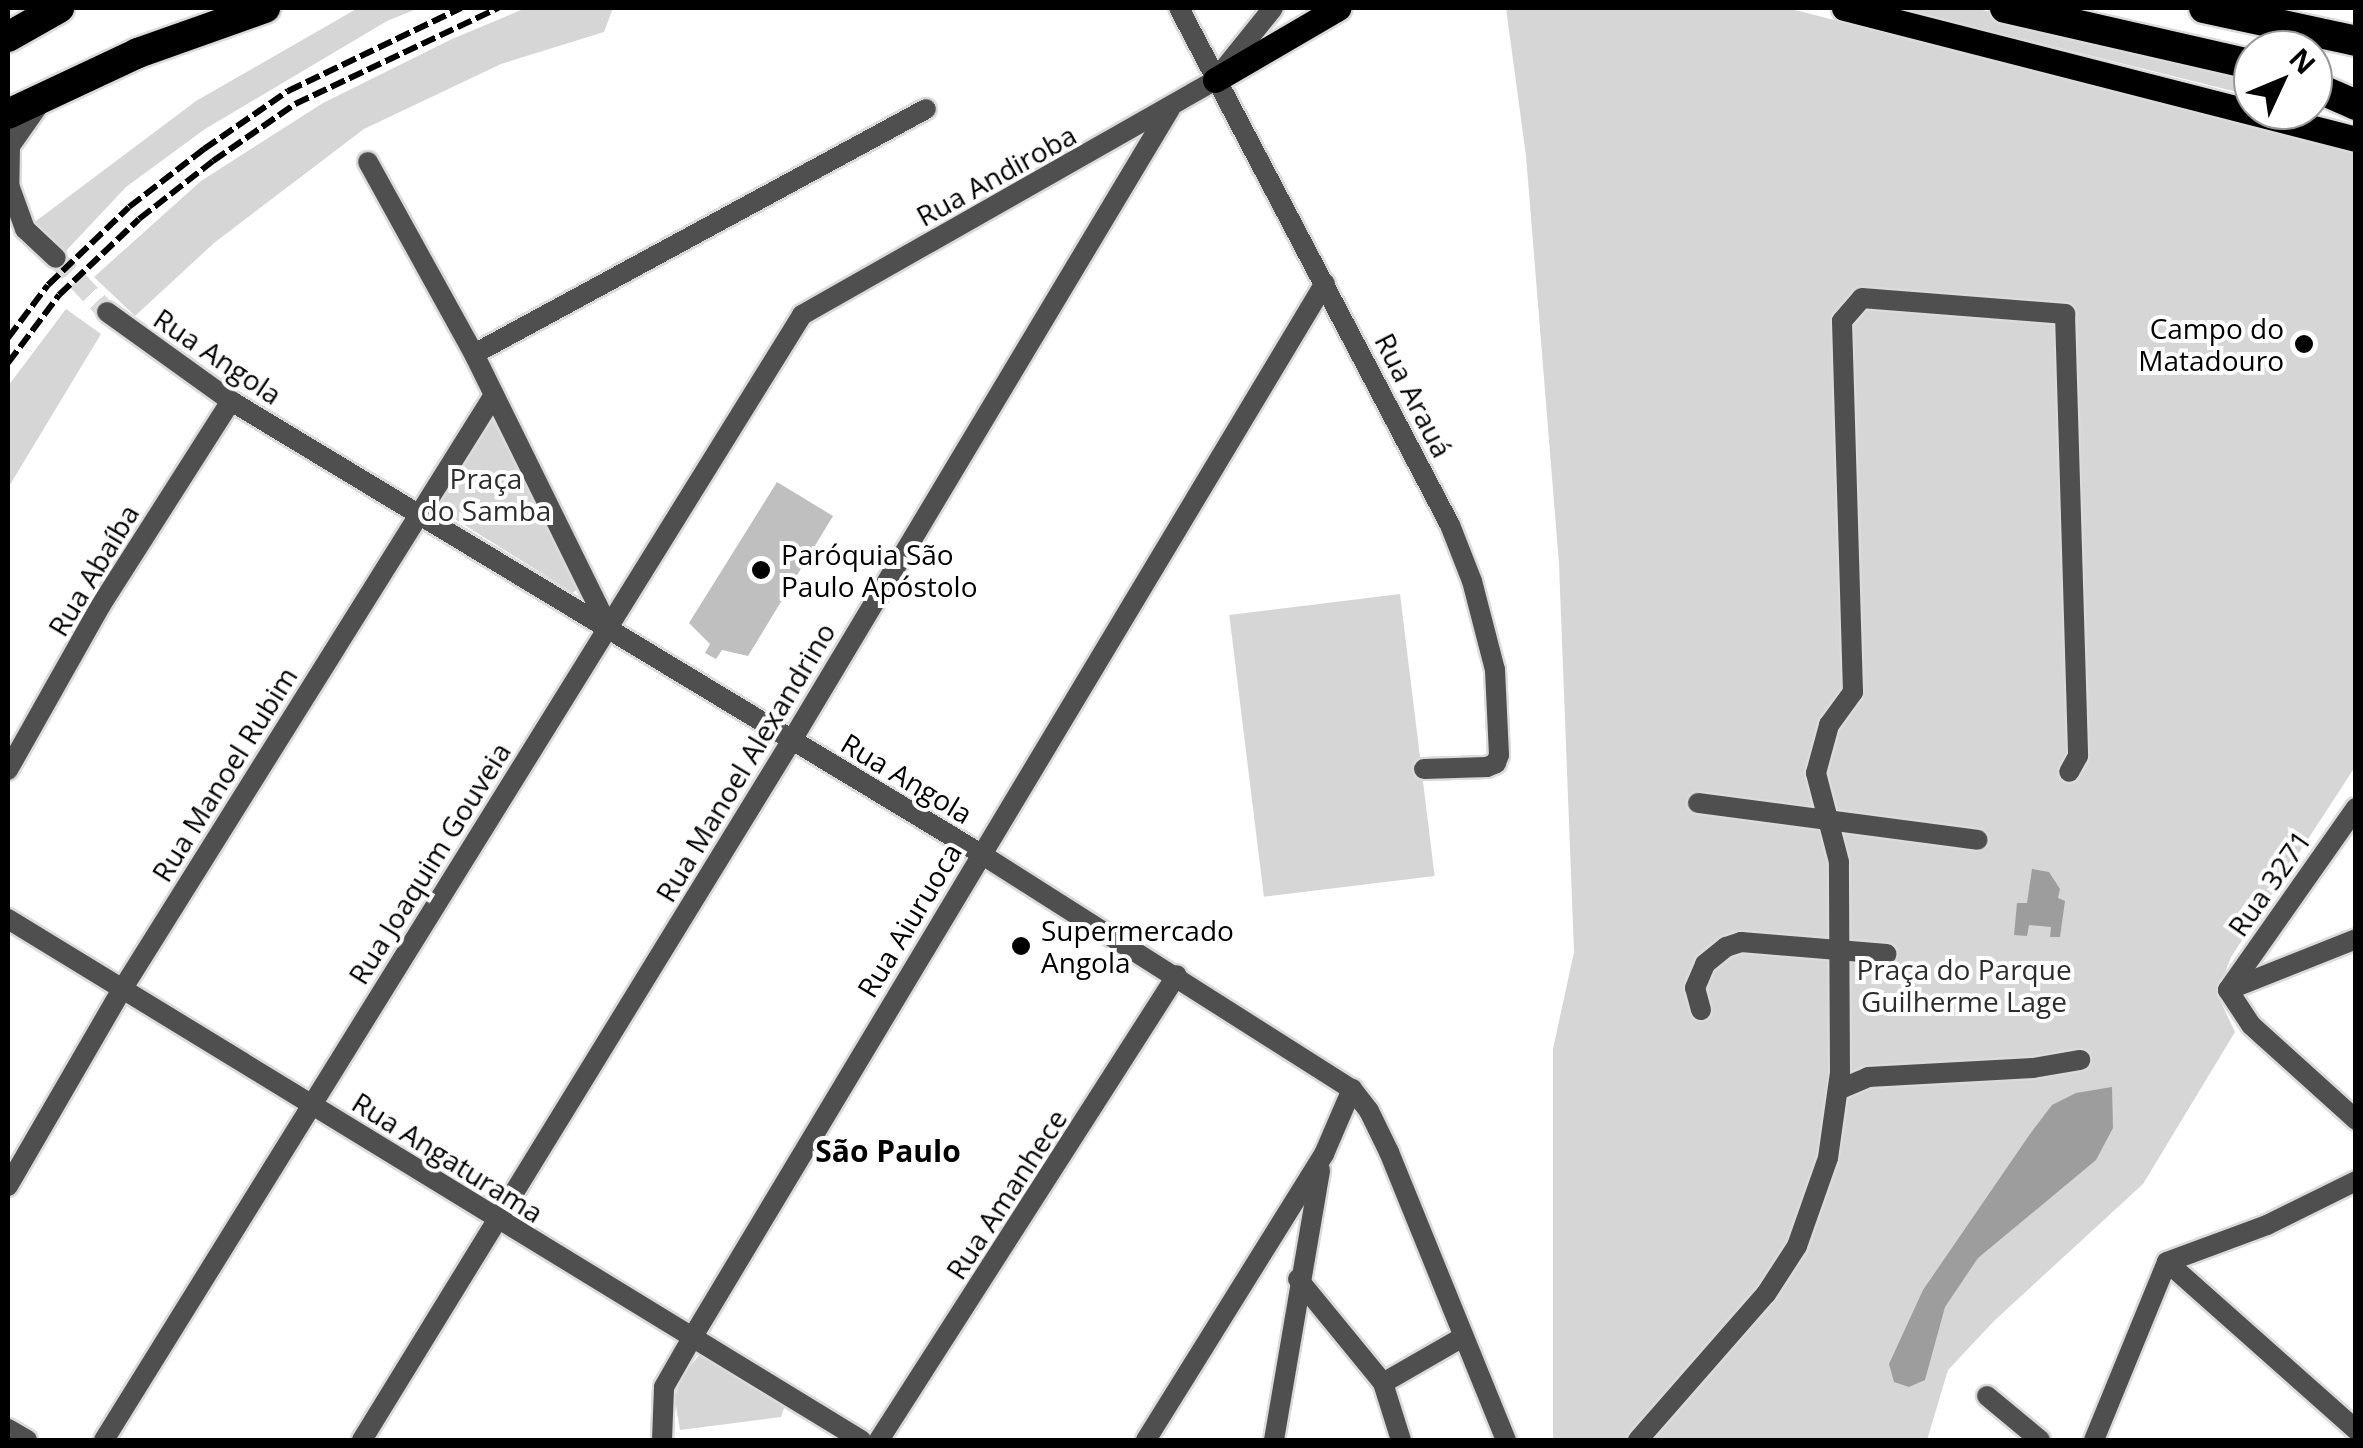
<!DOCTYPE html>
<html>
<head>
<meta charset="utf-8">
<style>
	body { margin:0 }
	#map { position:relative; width:2363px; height:1448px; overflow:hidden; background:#fff; font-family:"Open Sans",sans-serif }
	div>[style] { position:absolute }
	.green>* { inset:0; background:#d6d6d6; transform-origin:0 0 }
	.water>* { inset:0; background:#9d9d9d }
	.building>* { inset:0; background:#bfbfbf }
	.minor-tunnel>* { height:20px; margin-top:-10px; transform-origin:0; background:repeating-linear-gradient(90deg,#d9d9d9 0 20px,transparent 0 30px) }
	.roads { filter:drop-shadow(2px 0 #dbdbdb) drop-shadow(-2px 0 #dbdbdb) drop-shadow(0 2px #dbdbdb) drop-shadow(0 -2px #dbdbdb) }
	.minor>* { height:20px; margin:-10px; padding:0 10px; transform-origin:10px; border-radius:10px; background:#4f4f4f }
	.major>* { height:25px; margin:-12.5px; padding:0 12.5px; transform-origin:12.5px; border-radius:12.5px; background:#000 }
	.highway>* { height:30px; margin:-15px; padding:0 15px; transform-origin:15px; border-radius:15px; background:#000 }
	.rail>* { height:6px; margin-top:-3px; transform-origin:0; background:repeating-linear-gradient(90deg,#000 0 15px,transparent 0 20px) }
	.dots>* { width:28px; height:28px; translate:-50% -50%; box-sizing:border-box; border:5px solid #fff; border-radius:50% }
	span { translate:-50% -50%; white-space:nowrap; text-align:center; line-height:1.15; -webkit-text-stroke:8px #fff; paint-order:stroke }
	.street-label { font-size:28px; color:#000 }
	.poi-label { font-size:28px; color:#000 }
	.right { translate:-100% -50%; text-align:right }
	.left { translate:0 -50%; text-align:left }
	.park-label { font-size:28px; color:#2d2d2d }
	.neighbourhood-label { font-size:30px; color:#000; font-weight:700 }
	.frame { position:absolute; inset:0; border:10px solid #000; pointer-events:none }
	.north { position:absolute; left:2233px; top:30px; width:100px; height:100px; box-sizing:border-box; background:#fff; border:2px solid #999; border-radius:50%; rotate:46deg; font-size:28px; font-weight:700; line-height:40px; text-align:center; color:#000 }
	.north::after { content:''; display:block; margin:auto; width:35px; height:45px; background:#000; clip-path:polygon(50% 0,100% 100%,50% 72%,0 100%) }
</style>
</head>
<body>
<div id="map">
	<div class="green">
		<div style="clip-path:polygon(358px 8px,419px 8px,387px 21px,205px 129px,126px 187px,64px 253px,32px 224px,196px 101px)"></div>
		<div style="clip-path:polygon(526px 8px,613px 8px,604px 32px,501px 64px,364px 129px,214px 243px,135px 316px,94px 277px,201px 181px,323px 103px,452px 39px)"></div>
		<div style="clip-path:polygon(1506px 8px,1787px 8px,2355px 153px,2355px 767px,2231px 957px,2217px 994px,2235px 1032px,2143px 1184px,1994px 1321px,1948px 1370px,1927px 1440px,1553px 1440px,1553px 1049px,1574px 952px,1559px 564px,1526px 156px)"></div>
		<div style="clip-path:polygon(1897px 8px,1974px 8px,2253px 75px,2253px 96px)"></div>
		<div style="clip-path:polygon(66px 309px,101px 334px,8px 488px,8px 386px)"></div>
		<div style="clip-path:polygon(489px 414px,581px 586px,573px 593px,434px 506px)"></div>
		<div style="left:1400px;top:594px;width:284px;height:172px;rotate:83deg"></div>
		<div style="clip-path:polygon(700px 1354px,785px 1405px,781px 1417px,680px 1430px,675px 1400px,679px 1380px)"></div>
	</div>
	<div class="water">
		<div style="clip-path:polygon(2032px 869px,2049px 872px,2060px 889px,2058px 898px,2065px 901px,2060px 937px,2050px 937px,2051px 927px,2029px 925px,2027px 936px,2014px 935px,2017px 903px,2027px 903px)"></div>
		<div style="clip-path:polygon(2112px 1087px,2113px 1128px,2096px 1160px,1978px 1258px,1945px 1307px,1925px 1380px,1909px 1387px,1894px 1382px,1889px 1364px,1923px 1290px,2030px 1134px,2052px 1105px,2076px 1093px)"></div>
	</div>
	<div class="building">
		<div style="clip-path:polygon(777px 482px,833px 516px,748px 656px,722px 650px,716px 659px,705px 653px,710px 644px,689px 623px)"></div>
	</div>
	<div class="minor-tunnel">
		<div style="left:56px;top:258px;width:74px;rotate:46.6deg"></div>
	</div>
	<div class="roads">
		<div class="minor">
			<div style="left:1179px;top:8px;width:584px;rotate:62.34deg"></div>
			<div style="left:1450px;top:525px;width:60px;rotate:68.6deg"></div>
			<div style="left:1472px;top:581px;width:92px;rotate:75.5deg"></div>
			<div style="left:1495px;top:670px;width:85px;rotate:87.3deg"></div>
			<div style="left:1499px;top:755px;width:9px;rotate:111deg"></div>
			<div style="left:1496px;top:763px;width:10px;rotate:156deg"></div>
			<div style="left:1487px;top:767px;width:63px;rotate:178.2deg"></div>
			<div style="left:43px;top:99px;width:57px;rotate:125.1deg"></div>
			<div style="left:10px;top:146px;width:39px;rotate:91deg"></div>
			<div style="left:9px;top:185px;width:47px;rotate:70deg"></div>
			<div style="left:25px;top:229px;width:42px;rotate:43.1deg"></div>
			<div style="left:368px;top:162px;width:219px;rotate:61.1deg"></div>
			<div style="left:474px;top:354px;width:305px;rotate:63.8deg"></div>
			<div style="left:107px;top:312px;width:153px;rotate:35.7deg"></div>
			<div style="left:231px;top:401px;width:876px;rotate:31.13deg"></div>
			<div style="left:981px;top:854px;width:439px;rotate:32.4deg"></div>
			<div style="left:1352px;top:1089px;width:28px;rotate:52deg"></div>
			<div style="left:1369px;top:1111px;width:46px;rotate:64deg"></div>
			<div style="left:1389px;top:1152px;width:311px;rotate:67.9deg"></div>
			<div style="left:474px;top:354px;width:514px;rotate:-28.46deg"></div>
			<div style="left:8px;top:770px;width:189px;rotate:-60.6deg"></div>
			<div style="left:101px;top:605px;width:242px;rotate:-57.5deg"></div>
			<div style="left:1698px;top:803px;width:282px;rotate:7.5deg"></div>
			<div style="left:8px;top:919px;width:1000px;rotate:31.42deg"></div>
			<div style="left:2228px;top:990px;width:223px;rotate:-54.9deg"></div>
			<div style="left:2228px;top:990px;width:42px;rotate:56.7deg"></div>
			<div style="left:2251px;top:1025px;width:142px;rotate:42.1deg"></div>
			<div style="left:2228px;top:990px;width:138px;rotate:-21.7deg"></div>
			<div style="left:1701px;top:1010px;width:23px;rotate:-105deg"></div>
			<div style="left:1695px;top:988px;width:26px;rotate:-67deg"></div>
			<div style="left:1705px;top:964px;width:27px;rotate:-39deg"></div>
			<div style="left:1726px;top:947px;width:16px;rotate:-18deg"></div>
			<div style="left:1741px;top:942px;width:146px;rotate:4.7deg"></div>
			<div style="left:1838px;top:1090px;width:33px;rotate:-23deg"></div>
			<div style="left:1868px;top:1077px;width:165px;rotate:-3.1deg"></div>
			<div style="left:2033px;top:1068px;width:48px;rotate:-9.7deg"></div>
			<div style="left:8px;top:1186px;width:229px;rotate:-59.9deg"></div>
			<div style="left:123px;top:988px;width:699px;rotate:-57.97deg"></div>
			<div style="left:2167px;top:1262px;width:253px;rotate:41.6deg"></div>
			<div style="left:1298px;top:1279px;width:134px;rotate:50.7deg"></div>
			<div style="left:1383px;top:1383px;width:60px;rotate:72.5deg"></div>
			<div style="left:1383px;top:1383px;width:92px;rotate:-29.9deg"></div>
			<div style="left:1987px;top:1396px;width:69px;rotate:39.7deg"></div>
			<div style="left:8px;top:1429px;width:22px;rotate:30deg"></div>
			<div style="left:104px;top:1440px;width:1324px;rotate:-58.18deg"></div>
			<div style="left:802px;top:315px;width:475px;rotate:-29.6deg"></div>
			<div style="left:1215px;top:80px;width:92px;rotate:-51.1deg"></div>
			<div style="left:362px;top:1440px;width:822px;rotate:-58.44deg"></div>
			<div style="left:792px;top:740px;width:736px;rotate:-59.08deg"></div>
			<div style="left:662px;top:1440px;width:53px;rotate:-87.8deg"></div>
			<div style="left:664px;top:1387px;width:56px;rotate:-60.3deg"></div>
			<div style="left:692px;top:1338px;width:1230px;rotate:-59.04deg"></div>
			<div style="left:879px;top:1440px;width:552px;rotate:-57.35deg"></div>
			<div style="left:1146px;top:1440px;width:337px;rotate:-58.1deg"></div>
			<div style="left:1324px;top:1154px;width:71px;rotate:-66.7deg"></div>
			<div style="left:1274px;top:1440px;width:274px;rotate:-80.3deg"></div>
			<div style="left:1638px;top:1440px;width:194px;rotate:-48.8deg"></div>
			<div style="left:1766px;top:1294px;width:57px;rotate:-57.1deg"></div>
			<div style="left:1797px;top:1246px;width:93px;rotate:-70.6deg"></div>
			<div style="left:1828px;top:1158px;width:86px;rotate:-82deg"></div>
			<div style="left:1840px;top:1073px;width:211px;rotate:-90.3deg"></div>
			<div style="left:1839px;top:862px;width:92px;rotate:-104.5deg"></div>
			<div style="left:1816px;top:773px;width:50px;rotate:-74.8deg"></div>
			<div style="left:1829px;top:725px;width:41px;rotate:-54deg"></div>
			<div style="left:1853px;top:692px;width:371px;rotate:-91.7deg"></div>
			<div style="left:1842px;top:321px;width:30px;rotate:-49deg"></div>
			<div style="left:1862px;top:298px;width:204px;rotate:4.5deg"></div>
			<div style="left:2065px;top:314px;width:442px;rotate:88.3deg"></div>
			<div style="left:2078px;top:756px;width:18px;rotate:119deg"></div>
			<div style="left:2094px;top:1440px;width:192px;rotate:-67.7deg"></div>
			<div style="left:2167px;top:1262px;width:107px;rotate:-20.3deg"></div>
			<div style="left:2267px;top:1225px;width:99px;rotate:-26.3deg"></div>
		</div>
		<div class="major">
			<div style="left:1844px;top:8px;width:528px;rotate:14.35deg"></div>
			<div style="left:1215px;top:80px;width:143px;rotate:-30.3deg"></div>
		</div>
		<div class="highway">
			<div style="left:2005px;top:8px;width:254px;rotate:12.9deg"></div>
			<div style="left:2204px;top:8px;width:156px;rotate:12.2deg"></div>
			<div style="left:8px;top:37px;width:59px;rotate:-29.6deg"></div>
			<div style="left:2313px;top:86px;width:47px;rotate:23.8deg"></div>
			<div style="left:8px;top:114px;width:144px;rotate:-25.1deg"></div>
			<div style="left:138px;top:53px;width:135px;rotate:-19.5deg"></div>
		</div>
	</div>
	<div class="rail">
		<div style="left:8px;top:338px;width:66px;rotate:-53deg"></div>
		<div style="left:48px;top:285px;width:112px;rotate:-43.9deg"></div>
		<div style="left:129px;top:207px;width:95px;rotate:-37.7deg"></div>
		<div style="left:204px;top:149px;width:102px;rotate:-34.6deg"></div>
		<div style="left:288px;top:91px;width:192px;rotate:-25.6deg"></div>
		<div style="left:8px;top:363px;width:85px;rotate:-53.1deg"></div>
		<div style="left:59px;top:295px;width:110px;rotate:-43.5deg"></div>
		<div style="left:139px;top:219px;width:94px;rotate:-38.1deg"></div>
		<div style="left:213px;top:161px;width:100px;rotate:-34.8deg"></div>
		<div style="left:295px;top:104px;width:225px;rotate:-25.3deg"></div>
	</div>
	<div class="dots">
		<div style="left:2304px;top:344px;background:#000"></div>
		<div style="left:761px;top:570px;background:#000"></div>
		<div style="left:1021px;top:946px;background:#000"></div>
	</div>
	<div class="street-label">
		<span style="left:996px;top:175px;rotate:-29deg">Rua Andiroba</span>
		<span style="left:218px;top:356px;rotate:34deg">Rua Angola</span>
		<span style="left:1414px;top:395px;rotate:63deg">Rua Arauá</span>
		<span style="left:93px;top:570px;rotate:-59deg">Rua Abaíba</span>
		<span style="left:745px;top:762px;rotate:-59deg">Rua Manoel Alexandrino</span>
		<span style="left:224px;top:774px;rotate:-58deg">Rua Manoel Rubim</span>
		<span style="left:907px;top:778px;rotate:31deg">Rua Angola</span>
		<span style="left:429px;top:863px;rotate:-58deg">Rua Joaquim Gouveia</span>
		<span style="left:2269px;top:883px;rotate:-55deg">Rua 3271</span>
		<span style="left:909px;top:920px;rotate:-59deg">Rua Aiuruoca</span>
		<span style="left:448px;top:1157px;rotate:32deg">Rua Angaturama</span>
		<span style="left:1006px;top:1194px;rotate:-57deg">Rua Amanhece</span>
	</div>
	<div class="poi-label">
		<span class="right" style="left:2284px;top:344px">Campo do<br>Matadouro</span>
		<span class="left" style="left:781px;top:570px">Paróquia São<br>Paulo Apóstolo</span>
		<span class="left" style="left:1041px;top:946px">Supermercado<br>Angola</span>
	</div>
	<div class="park-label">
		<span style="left:486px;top:494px">Praça<br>do Samba</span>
		<span style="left:1964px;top:985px">Praça do Parque<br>Guilherme Lage</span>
	</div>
	<div class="neighbourhood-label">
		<span style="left:888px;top:1151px">São Paulo</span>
	</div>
	<div class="frame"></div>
	<div class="north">N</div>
</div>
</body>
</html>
